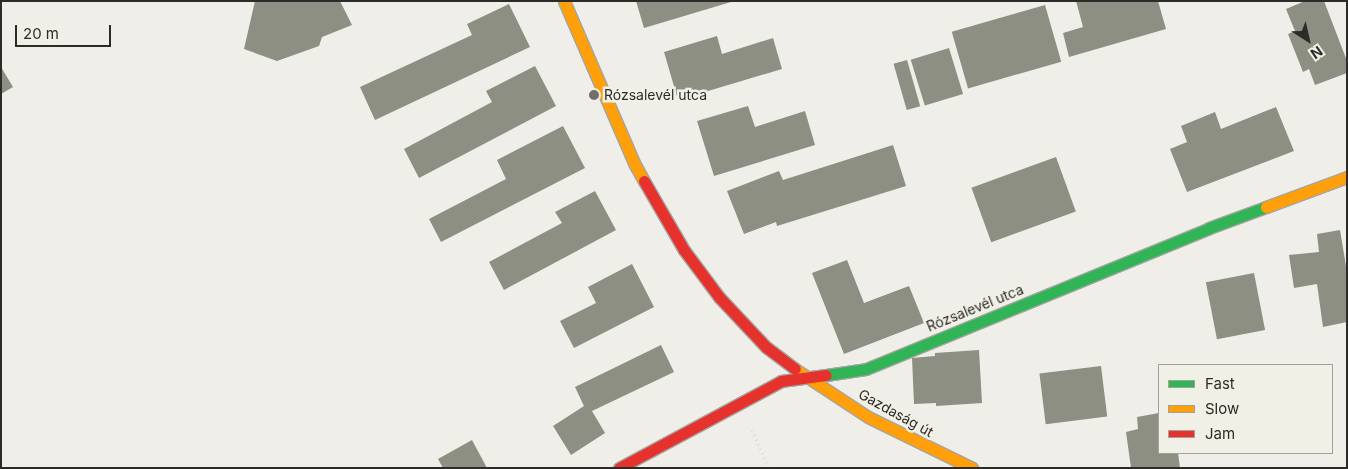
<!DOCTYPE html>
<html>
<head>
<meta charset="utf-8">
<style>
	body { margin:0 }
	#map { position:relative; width:1348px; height:469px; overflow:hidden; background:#efeee9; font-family:Inter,sans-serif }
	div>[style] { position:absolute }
	.building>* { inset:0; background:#8c8f82; transform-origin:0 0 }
	.path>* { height:3px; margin-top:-1.5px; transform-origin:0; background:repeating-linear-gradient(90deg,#dadad8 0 1px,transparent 0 5px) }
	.roads { filter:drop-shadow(1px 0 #a6a5a2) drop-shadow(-1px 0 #a6a5a2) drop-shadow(0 1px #a6a5a2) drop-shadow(0 -1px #a6a5a2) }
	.fast>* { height:11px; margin:-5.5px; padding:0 5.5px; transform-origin:5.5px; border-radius:5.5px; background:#30b455 }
	.slow>* { height:11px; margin:-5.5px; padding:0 5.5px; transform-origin:5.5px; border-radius:5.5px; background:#ff9f0a }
	.jam>* { height:11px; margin:-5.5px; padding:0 5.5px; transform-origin:5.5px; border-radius:5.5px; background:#e5322d }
	.dots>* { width:14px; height:14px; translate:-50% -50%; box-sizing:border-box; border:2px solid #f1f0e7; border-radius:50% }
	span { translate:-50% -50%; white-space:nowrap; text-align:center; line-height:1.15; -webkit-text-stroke:5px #f1f0e7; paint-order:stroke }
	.poi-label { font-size:14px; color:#2c2b28 }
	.left { translate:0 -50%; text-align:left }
	.street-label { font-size:14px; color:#2c2b28 }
	.frame { position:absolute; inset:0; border:2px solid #2c2b28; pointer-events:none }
	.legend { position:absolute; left:1158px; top:364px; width:175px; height:90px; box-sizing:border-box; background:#f1f0e7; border:1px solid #a2a19b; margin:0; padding:6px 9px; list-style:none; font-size:15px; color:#2c2b28 }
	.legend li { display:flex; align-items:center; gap:10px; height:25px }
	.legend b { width:25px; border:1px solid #a2a19b }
	.north { position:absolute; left:1283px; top:15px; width:50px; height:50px; -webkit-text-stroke:4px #f1f0e7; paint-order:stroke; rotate:145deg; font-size:14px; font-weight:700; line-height:20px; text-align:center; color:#2c2b28 }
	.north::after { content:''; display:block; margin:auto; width:18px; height:22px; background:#2c2b28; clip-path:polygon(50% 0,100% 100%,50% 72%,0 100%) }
	.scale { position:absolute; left:15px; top:25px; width:96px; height:22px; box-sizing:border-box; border:2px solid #2c2b28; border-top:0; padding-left:6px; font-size:15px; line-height:18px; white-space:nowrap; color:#2c2b28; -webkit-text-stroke:4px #f1f0e7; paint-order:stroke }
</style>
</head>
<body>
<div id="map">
	<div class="building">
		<div style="clip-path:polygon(255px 1px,340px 1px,352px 25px,322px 37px,319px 46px,277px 61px,244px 49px)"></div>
		<div style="clip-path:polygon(636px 1px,731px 1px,731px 2px,644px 28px)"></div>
		<div style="clip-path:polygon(1076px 1px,1158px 1px,1166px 29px,1069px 57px,1063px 33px,1083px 27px)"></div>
		<div style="clip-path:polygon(1305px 1px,1324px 1px,1347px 61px,1347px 73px,1315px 85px,1309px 69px,1303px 72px,1288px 34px,1295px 31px,1286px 9px)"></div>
		<div style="clip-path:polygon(509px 4px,530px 47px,375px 120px,360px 87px,472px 35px,467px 24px)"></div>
		<div style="left:1045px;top:5px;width:59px;height:97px;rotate:74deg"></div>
		<div style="clip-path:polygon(717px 36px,722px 54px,773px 38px,782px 69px,678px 100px,664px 52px)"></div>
		<div style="left:949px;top:48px;width:48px;height:40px;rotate:73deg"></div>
		<div style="left:907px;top:60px;width:48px;height:14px;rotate:74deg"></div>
		<div style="clip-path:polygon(535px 66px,556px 106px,419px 178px,404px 149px,492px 102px,486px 91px)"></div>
		<div style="clip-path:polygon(1px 67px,13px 87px,1px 94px)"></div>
		<div style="clip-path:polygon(748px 106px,755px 127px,805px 111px,815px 145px,714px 176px,697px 121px)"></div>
		<div style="clip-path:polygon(1276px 107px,1294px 151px,1187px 192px,1170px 149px,1187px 142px,1181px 126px,1215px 112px,1221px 129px)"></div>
		<div style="clip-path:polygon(563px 126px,585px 168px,441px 242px,429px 219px,506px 179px,497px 160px)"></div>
		<div style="clip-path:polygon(893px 145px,906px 186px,777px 226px,776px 222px,744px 234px,727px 191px,779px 171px,783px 180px)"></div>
		<div style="left:1056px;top:157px;width:58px;height:90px;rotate:70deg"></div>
		<div style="clip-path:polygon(595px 191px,616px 230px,504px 290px,489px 262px,562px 223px,555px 212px)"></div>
		<div style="clip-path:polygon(1340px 230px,1347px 272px,1347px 322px,1323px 327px,1317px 284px,1294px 288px,1289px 255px,1319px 252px,1317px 234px)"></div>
		<div style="clip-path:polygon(847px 260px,864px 303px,909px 286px,924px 323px,844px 354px,812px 273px)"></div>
		<div style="clip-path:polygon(632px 264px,654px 307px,574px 348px,560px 321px,596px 303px,588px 287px)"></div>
		<div style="left:1254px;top:273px;width:58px;height:49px;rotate:79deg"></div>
		<div style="clip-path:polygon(661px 345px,674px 372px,592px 411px,605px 433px,571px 455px,553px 426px,584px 406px,575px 387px)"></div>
		<div style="clip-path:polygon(979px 350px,982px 403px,936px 406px,936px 403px,914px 404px,912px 358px,935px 356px,935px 353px)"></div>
		<div style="left:1101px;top:366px;width:51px;height:62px;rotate:83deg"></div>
		<div style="clip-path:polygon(1159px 413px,1159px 453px,1178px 453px,1180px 468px,1131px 468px,1126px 432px,1138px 429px,1137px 417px)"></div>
		<div style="clip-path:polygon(472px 440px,487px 468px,443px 468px,438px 459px)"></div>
	</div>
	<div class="path">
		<div style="left:752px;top:430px;width:42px;rotate:65.9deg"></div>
	</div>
	<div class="roads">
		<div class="fast">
			<div style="left:826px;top:375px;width:40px;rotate:-8.5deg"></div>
			<div style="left:866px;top:369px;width:371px;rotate:-22.3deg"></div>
			<div style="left:1209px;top:228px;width:61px;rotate:-20.2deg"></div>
		</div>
		<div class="slow">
			<div style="left:564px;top:1px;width:176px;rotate:66.6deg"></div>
			<div style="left:634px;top:163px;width:21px;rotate:61deg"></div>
			<div style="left:1266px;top:207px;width:86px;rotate:-20.3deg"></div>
			<div style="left:795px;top:369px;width:87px;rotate:33.3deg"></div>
			<div style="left:868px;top:417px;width:116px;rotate:26.1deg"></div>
		</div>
		<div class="jam">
			<div style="left:644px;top:181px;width:80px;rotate:59.9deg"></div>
			<div style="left:684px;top:250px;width:59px;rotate:53.3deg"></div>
			<div style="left:719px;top:297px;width:69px;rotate:46.8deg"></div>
			<div style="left:766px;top:347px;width:36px;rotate:37deg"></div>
			<div style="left:619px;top:468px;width:184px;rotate:-28.2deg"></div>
			<div style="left:781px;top:381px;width:45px;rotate:-7.6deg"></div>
		</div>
	</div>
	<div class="dots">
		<div style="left:594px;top:95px;background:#706f6c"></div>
	</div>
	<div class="poi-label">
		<span class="left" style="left:604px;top:95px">Rózsalevél utca</span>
	</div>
	<div class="street-label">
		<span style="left:975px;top:308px;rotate:-22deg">Rózsalevél utca</span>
		<span style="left:896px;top:413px;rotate:29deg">Gazdaság út</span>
	</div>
	<div class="frame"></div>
	<ul class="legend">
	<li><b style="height:6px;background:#30b455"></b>Fast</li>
	<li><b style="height:6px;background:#ff9f0a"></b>Slow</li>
	<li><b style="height:6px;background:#e5322d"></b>Jam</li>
	</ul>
	<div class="north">N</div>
	<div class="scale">20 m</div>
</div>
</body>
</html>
